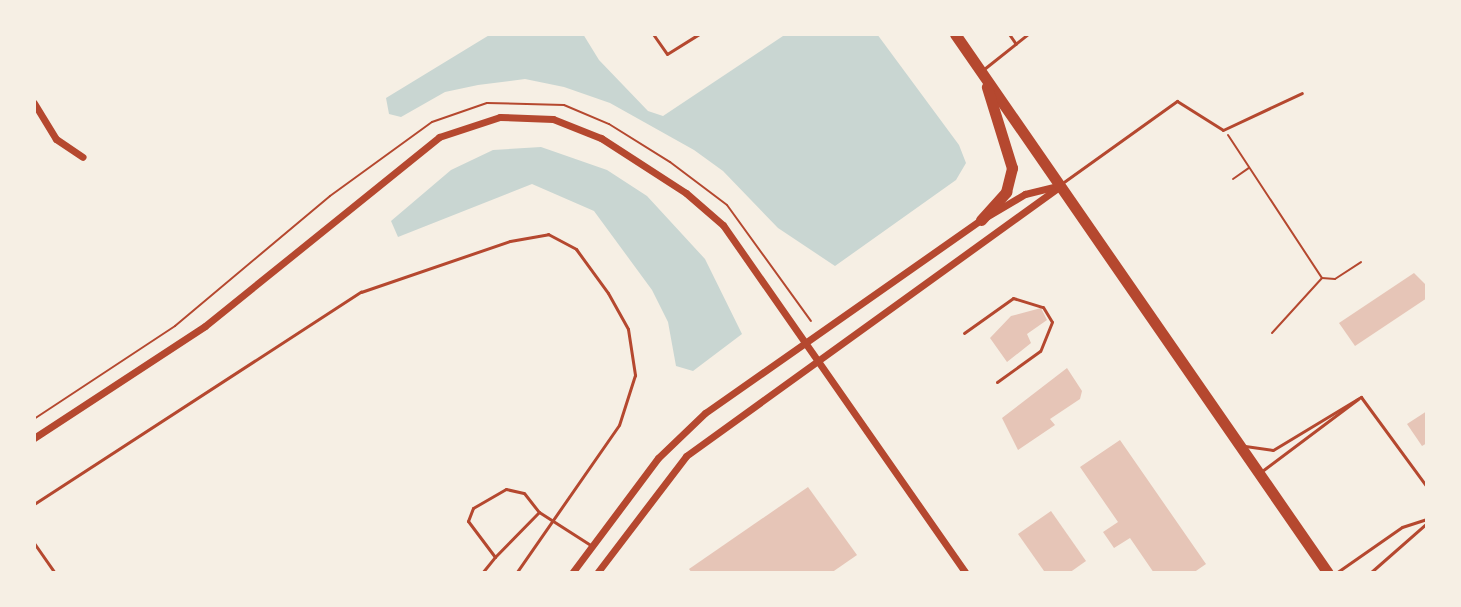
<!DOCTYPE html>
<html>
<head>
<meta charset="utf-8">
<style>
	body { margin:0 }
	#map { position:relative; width:1461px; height:607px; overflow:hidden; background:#f6efe4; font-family:Spectral,serif }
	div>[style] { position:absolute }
	.water>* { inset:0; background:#c9d6d2 }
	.building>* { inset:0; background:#e6c5b7 }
	.path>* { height:2px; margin:-1px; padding:0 1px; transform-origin:1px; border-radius:1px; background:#b5482f }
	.service>* { height:3px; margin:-1.5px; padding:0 1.5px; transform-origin:1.5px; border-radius:1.5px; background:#b5482f }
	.minor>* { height:7px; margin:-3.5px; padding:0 3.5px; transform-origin:3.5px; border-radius:3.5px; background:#b5482f }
	.primary>* { height:11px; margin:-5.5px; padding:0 5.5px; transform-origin:5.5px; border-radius:5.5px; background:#b5482f }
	span { translate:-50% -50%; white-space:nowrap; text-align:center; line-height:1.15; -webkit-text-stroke:8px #f6efe4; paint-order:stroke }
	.frame { position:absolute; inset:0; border:36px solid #f6efe4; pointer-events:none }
</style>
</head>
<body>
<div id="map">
	<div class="water">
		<div style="clip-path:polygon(491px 34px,583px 34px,599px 60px,648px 111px,663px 116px,786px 34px,877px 34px,959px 145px,966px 163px,956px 180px,835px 266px,778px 228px,723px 171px,694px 150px,610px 103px,564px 87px,525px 79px,478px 85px,445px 92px,401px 117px,389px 114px,386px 98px)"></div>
		<div style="clip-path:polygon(541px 147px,607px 170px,647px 196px,705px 259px,742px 334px,693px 371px,676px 366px,668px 322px,652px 290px,594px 211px,532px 184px,398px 237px,391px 221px,451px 170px,493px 150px)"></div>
	</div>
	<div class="building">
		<div style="clip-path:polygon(1414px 273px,1427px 286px,1427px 298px,1355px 346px,1339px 323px)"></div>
		<div style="clip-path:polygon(1041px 308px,1047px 320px,1027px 334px,1031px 343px,1007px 362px,990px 338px,1011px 316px)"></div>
		<div style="clip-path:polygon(1067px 368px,1082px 391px,1080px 399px,1050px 419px,1055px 425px,1018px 450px,1002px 418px)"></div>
		<div style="clip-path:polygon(1427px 411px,1427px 443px,1422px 446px,1407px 424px)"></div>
		<div style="clip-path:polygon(1120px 440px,1206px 564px,1193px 573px,1154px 573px,1130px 538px,1114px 548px,1103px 532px,1118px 522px,1080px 467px)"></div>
		<div style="clip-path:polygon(808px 487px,857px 555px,831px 573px,692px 573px,689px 569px)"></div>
		<div style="clip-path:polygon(1051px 511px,1086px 561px,1069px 573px,1044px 571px,1018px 534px)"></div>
	</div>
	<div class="path">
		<div style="left:1228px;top:135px;width:171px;rotate:56.7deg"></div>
		<div style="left:1233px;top:179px;width:19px;rotate:-35deg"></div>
		<div style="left:1272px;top:333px;width:74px;rotate:-47.7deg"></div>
		<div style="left:1322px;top:278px;width:13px;rotate:4deg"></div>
		<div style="left:1335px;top:279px;width:31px;rotate:-33deg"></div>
		<div style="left:34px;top:419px;width:169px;rotate:-33.4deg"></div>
		<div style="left:175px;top:326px;width:202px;rotate:-40deg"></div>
		<div style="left:330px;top:196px;width:126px;rotate:-36deg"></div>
		<div style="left:432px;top:122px;width:58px;rotate:-19.1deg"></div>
		<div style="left:487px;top:103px;width:77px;rotate:1.5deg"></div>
		<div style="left:564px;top:105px;width:49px;rotate:22.9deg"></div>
		<div style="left:609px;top:124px;width:72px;rotate:31.9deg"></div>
		<div style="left:670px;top:162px;width:71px;rotate:37deg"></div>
		<div style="left:727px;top:205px;width:143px;rotate:54.1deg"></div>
	</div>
	<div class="service">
		<div style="left:653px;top:34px;width:24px;rotate:55deg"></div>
		<div style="left:667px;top:54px;width:38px;rotate:-32deg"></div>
		<div style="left:1009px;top:34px;width:12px;rotate:55deg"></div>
		<div style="left:984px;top:69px;width:56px;rotate:-38.5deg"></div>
		<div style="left:1061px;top:184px;width:143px;rotate:-35.6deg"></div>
		<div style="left:1177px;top:101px;width:54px;rotate:32.2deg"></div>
		<div style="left:1223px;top:130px;width:87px;rotate:-25.1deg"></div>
		<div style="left:964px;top:333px;width:60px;rotate:-35.5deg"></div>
		<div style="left:1013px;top:298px;width:31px;rotate:17deg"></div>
		<div style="left:1043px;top:307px;width:17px;rotate:59deg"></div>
		<div style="left:1052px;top:322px;width:31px;rotate:112deg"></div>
		<div style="left:1040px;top:351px;width:53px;rotate:144.2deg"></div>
		<div style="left:1361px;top:397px;width:112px;rotate:53.7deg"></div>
		<div style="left:1245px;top:446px;width:28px;rotate:8deg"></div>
		<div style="left:1273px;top:450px;width:103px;rotate:-31.1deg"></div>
		<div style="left:1262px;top:471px;width:120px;rotate:-36.9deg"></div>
		<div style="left:34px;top:504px;width:390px;rotate:-33deg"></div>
		<div style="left:361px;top:292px;width:157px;rotate:-18.9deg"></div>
		<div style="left:510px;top:241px;width:39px;rotate:-10deg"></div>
		<div style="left:548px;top:234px;width:32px;rotate:28deg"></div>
		<div style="left:576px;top:249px;width:54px;rotate:54deg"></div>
		<div style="left:608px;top:293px;width:41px;rotate:60.9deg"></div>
		<div style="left:628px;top:329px;width:47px;rotate:81.3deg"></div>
		<div style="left:635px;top:375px;width:52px;rotate:107.7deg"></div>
		<div style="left:619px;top:425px;width:180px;rotate:124.8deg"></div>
		<div style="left:539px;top:512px;width:63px;rotate:134.4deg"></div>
		<div style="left:495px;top:557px;width:45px;rotate:-126.9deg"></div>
		<div style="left:468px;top:521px;width:14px;rotate:-69deg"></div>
		<div style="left:473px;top:508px;width:38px;rotate:-30deg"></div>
		<div style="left:506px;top:489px;width:18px;rotate:13deg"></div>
		<div style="left:524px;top:493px;width:24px;rotate:52deg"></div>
		<div style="left:539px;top:512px;width:63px;rotate:32.7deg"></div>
		<div style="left:34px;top:543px;width:37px;rotate:55deg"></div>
		<div style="left:482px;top:573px;width:21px;rotate:-51deg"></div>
		<div style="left:1336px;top:573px;width:80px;rotate:-34.9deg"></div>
		<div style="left:1402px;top:527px;width:26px;rotate:-18deg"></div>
		<div style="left:1370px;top:573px;width:76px;rotate:-41.3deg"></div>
	</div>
	<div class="minor">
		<div style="left:34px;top:103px;width:42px;rotate:58.6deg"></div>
		<div style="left:56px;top:139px;width:32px;rotate:34deg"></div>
		<div style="left:34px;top:438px;width:204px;rotate:-33.2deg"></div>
		<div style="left:205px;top:326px;width:301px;rotate:-38.9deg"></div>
		<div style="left:439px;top:137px;width:64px;rotate:-18.2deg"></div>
		<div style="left:500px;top:117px;width:53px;rotate:2.2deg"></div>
		<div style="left:553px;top:119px;width:52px;rotate:21.6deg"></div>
		<div style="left:601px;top:138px;width:101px;rotate:32.9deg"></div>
		<div style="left:686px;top:193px;width:49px;rotate:40.9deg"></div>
		<div style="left:723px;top:225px;width:424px;rotate:55.1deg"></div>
		<div style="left:572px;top:573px;width:144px;rotate:-53.2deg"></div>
		<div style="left:658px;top:458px;width:65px;rotate:-43.8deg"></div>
		<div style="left:705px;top:413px;width:337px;rotate:-35deg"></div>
		<div style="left:981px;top:220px;width:51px;rotate:-30.6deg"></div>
		<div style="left:1025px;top:194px;width:36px;rotate:-14deg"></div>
		<div style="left:597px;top:573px;width:147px;rotate:-52.7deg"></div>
		<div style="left:686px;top:456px;width:458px;rotate:-35.8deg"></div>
	</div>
	<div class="primary">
		<div style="left:955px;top:34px;width:655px;rotate:55.32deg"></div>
		<div style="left:981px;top:220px;width:38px;rotate:-48deg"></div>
		<div style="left:1006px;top:192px;width:25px;rotate:-76deg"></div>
		<div style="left:1012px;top:168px;width:85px;rotate:-107.2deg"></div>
	</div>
	<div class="frame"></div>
</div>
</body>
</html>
